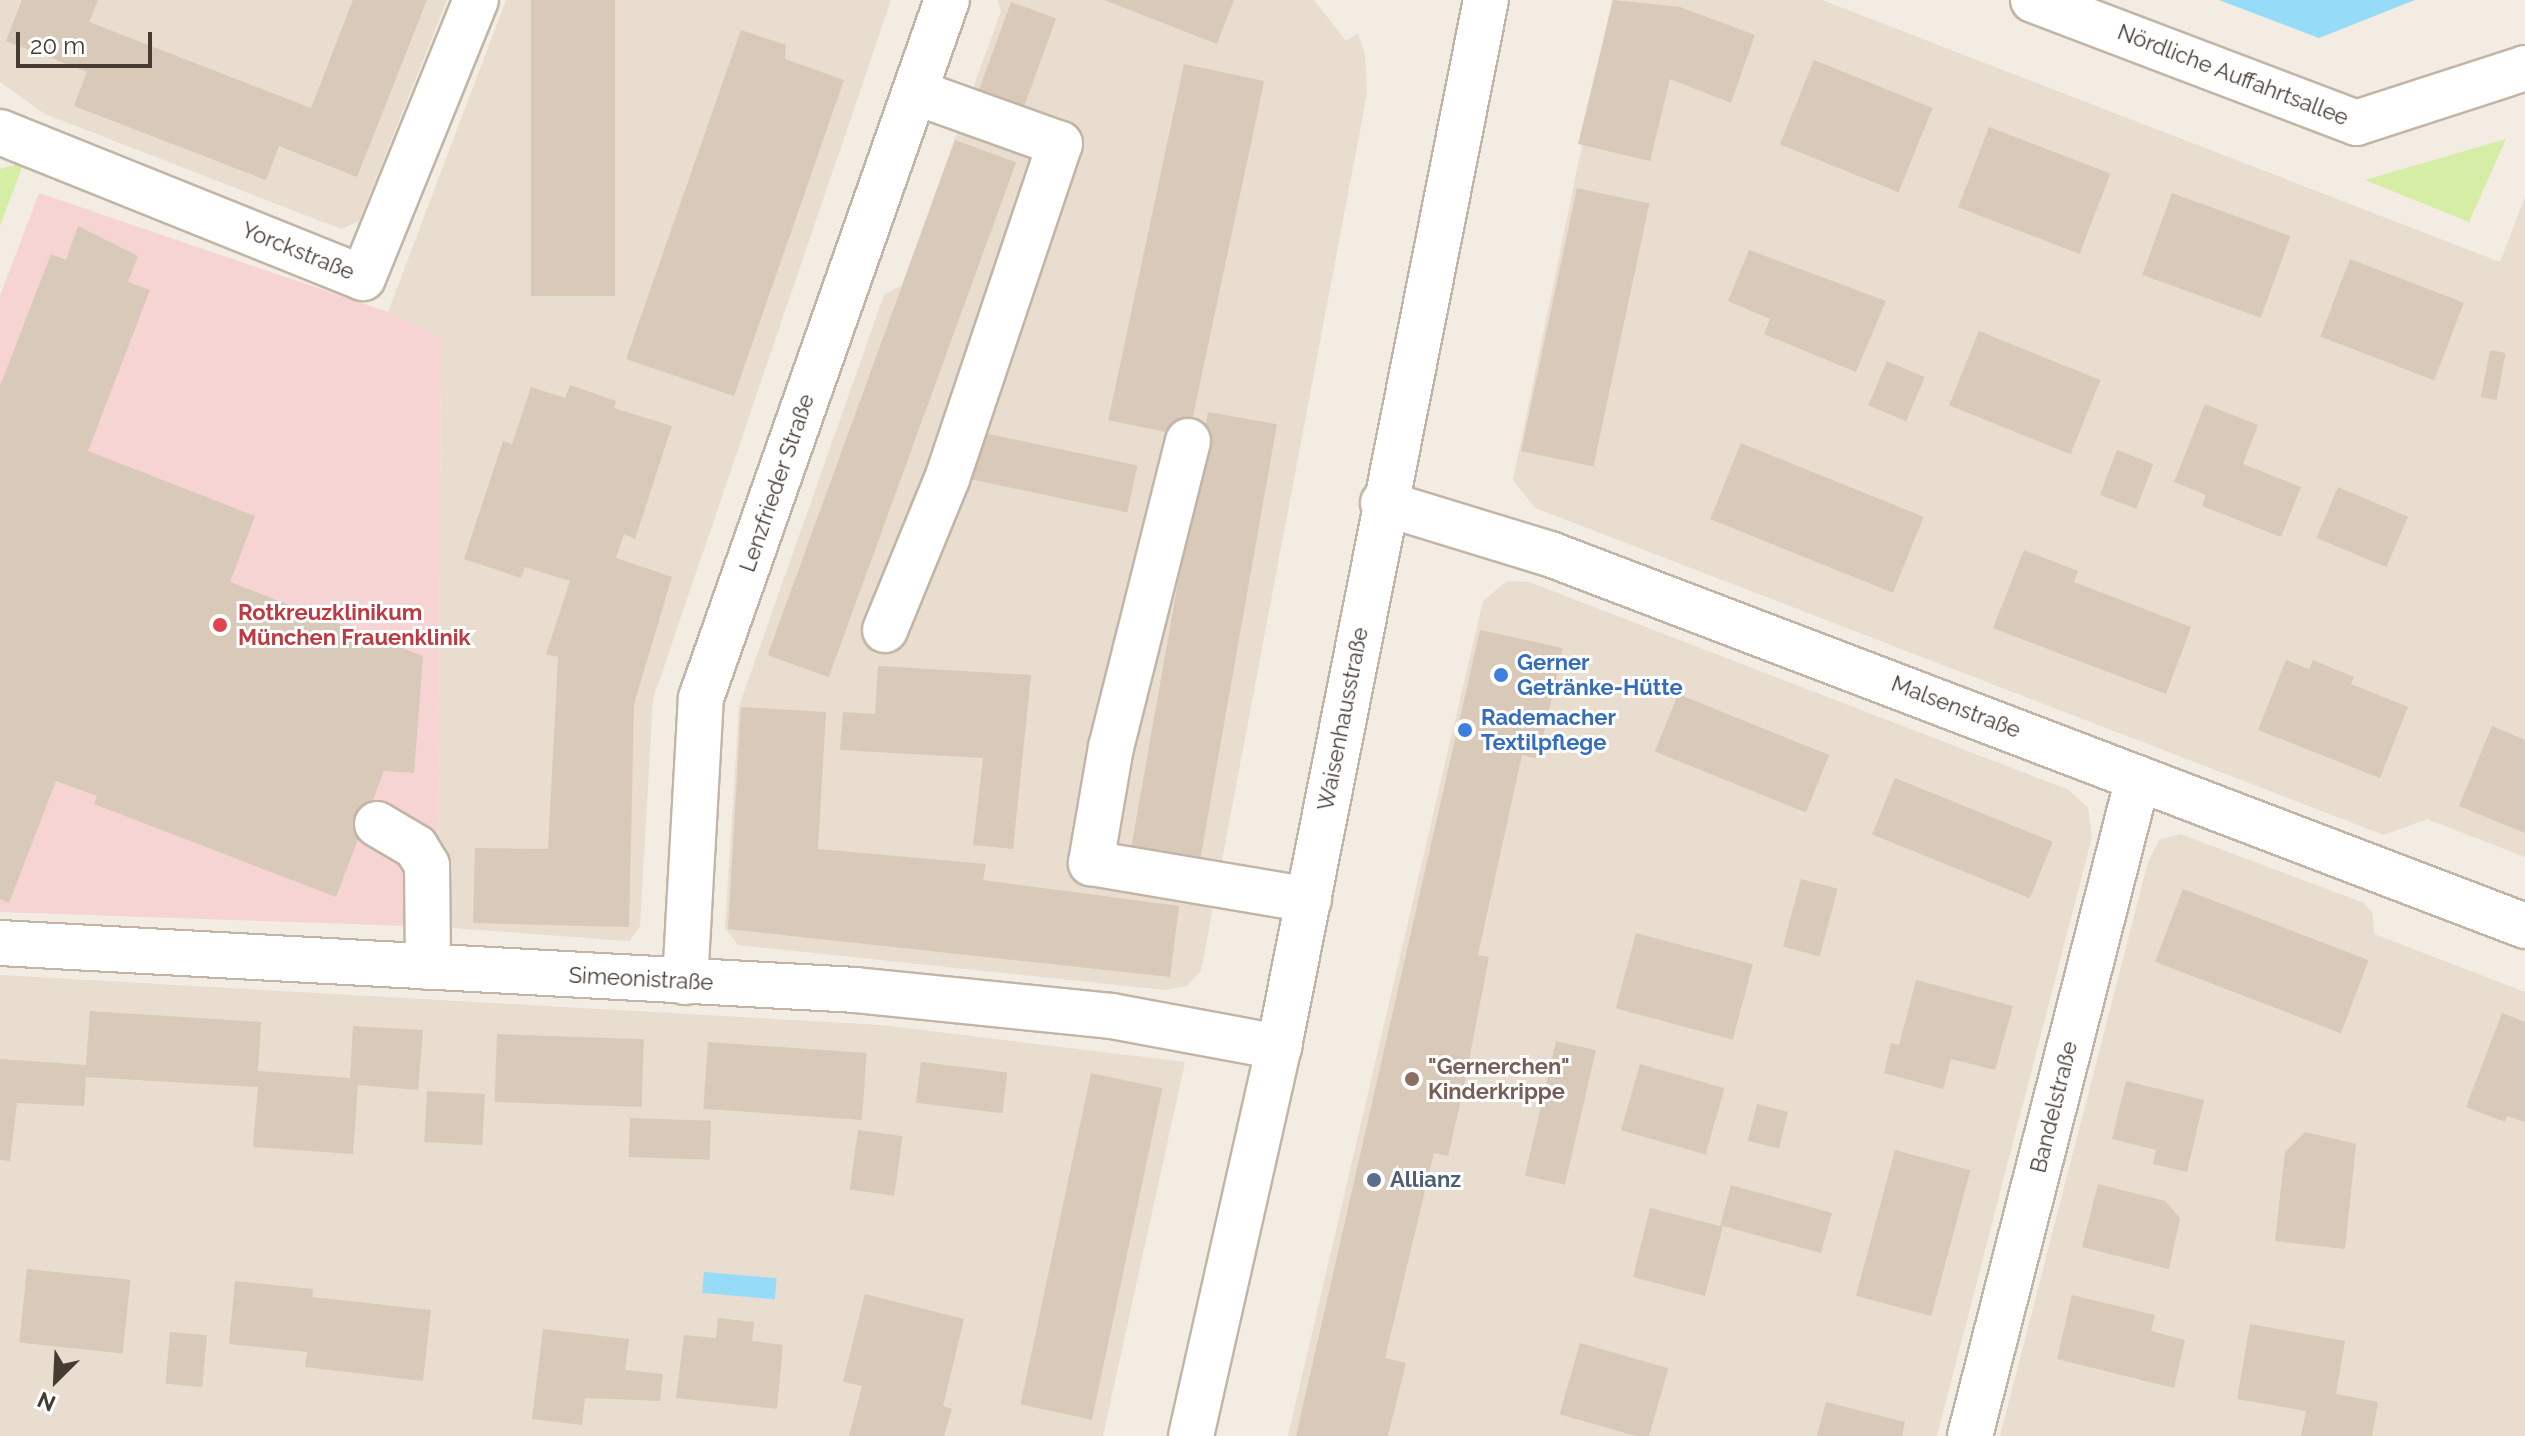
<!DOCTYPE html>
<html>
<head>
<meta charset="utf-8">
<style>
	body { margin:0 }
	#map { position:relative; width:2525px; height:1436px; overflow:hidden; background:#f3ece2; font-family:Raleway,sans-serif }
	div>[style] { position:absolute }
	.residential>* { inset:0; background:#e8ddcf }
	.medical>* { inset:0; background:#f6d4d3 }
	.green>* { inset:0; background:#d5eda5 }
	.water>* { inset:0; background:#96dcf8; transform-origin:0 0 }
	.building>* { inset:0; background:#d9c9b9; transform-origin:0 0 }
	.roads { filter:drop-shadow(2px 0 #c2b5a7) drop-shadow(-2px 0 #c2b5a7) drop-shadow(0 2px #c2b5a7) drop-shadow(0 -2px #c2b5a7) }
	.minor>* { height:44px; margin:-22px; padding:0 22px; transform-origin:22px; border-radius:22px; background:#fff }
	.dots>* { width:22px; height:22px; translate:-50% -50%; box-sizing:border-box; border:4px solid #fff; border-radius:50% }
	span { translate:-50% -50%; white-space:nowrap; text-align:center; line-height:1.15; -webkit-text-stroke:6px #fff; paint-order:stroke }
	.street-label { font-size:22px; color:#453b32 }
	.health-label { font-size:22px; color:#be3a42; font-weight:700 }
	.left { translate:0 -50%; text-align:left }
	.shop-label { font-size:22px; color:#366cbe; font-weight:700 }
	.education-label { font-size:22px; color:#785e54; font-weight:700 }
	.service-label { font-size:22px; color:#4e5e75; font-weight:700 }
	.north { position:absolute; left:16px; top:1340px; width:80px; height:80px; -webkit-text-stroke:6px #fff; paint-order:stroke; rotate:204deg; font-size:22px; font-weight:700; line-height:32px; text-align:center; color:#453b32 }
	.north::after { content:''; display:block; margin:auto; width:28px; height:36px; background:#453b32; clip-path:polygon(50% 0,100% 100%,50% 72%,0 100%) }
	.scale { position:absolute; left:16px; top:32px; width:136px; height:36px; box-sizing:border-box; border:4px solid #453b32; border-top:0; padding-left:10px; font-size:24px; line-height:28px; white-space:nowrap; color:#453b32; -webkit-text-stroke:6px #fff; paint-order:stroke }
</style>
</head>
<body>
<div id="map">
	<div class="residential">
		<div style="clip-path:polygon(0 0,447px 0,359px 221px,341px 229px,45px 114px,0 82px)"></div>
		<div style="clip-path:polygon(506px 0,891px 0,653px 699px,640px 926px,629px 941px,438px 927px,441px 338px,388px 312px)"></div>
		<div style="clip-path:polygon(997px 0,1314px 0,1346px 41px,1358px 33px,1365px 54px,1367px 93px,1201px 971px,1187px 986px,1165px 990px,738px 945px,725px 928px,739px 706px,884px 295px,902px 285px,1001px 11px)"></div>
		<div style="clip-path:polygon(1612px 0,1822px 0,2500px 262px,2525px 197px,2525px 857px,2427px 819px,2384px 835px,1535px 508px,1513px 480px)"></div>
		<div style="clip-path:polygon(1507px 581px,1529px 582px,2069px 790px,2088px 808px,2092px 837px,1937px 1436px,1288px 1436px,1483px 601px)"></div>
		<div style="clip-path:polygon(2180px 834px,2364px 903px,2373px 914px,2374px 934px,2525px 992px,2525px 1436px,2000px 1436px,2148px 862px,2159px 840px)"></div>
		<div style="clip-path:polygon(0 975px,881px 1025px,1185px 1062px,1103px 1436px,0 1436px)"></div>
	</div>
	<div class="medical">
		<div style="clip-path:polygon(39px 193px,388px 312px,441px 337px,438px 927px,0 912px,0 296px)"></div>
	</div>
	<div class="green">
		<div style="clip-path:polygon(2506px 139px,2469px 222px,2365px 180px)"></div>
		<div style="clip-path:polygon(24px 162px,0 226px,0 169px)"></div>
	</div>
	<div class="water">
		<div style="clip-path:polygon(2219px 0,2415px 0,2319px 38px)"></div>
		<div style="left:704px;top:1272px;width:73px;height:21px;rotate:5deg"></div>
	</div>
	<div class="building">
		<div style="clip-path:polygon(22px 0,98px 0,89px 22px,311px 108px,353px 0,427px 0,357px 177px,279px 146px,266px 180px,74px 106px,87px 72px,6px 41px)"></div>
		<div style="left:531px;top:0;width:84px;height:296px"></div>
		<div style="clip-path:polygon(1104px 0,1234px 0,1217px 44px)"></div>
		<div style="clip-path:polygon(1613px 0,1680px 7px,1755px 35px,1731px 103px,1670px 79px,1650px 161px,1578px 144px)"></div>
		<div style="left:1011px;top:2px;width:48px;height:103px;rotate:20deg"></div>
		<div style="clip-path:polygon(741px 30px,786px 45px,785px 59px,844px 80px,734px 396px,626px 359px)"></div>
		<div style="left:1814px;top:60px;width:128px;height:91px;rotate:22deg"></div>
		<div style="left:1184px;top:64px;width:82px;height:364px;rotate:12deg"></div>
		<div style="left:1989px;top:127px;width:130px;height:86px;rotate:21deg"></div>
		<div style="left:955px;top:140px;width:65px;height:548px;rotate:20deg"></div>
		<div style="left:1577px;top:188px;width:74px;height:269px;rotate:12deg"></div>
		<div style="left:2172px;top:193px;width:126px;height:87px;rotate:20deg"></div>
		<div style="clip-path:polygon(78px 226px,138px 256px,128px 282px,150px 290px,88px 451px,255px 516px,230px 582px,423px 656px,414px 773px,384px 771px,336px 897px,94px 804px,97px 796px,56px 781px,9px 903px,0 899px,0 386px,51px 254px,66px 260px)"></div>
		<div style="clip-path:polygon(1749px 250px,1886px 301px,1856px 372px,1764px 334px,1770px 319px,1728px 301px)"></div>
		<div style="left:2350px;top:259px;width:122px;height:83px;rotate:21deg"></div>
		<div style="left:1979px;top:331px;width:131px;height:80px;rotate:22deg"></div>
		<div style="left:2490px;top:350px;width:16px;height:48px;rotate:11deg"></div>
		<div style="left:1887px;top:361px;width:41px;height:48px;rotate:23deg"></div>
		<div style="clip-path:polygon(570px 385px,616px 401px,614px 408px,672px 426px,635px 539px,624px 534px,616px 558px,672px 577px,634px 704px,629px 927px,473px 923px,475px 848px,548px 849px,558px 657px,546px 654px,570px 581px,525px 567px,521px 578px,464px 559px,503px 441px,512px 444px,531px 387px,565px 398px)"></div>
		<div style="clip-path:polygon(2205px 404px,2258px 425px,2243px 464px,2301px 487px,2281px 537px,2202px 506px,2206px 495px,2174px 482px)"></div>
		<div style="left:1208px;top:412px;width:70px;height:445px;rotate:10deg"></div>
		<div style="left:975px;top:431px;width:166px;height:48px;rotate:12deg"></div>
		<div style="left:1741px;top:443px;width:197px;height:82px;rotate:22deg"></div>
		<div style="left:2117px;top:450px;width:39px;height:48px;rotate:21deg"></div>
		<div style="left:2338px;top:487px;width:76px;height:55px;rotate:23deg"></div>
		<div style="clip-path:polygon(2024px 550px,2078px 571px,2074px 582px,2191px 627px,2166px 694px,1993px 628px)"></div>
		<div style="clip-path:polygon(1480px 630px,1563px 648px,1538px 759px,1522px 755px,1478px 955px,1489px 957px,1463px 1091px,1448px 1156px,1434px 1153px,1385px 1358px,1406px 1363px,1388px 1436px,1296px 1436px)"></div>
		<div style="clip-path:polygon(2286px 660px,2309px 669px,2313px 660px,2354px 677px,2351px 684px,2408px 707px,2380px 778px,2258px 730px)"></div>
		<div style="clip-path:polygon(878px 666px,1031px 675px,1013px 849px,973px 845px,983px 758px,840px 750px,843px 712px,875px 714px)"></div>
		<div style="left:1678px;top:694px;width:163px;height:62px;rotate:22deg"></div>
		<div style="clip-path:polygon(741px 707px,826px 712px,818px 849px,986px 864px,983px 880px,1179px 906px,1170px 977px,728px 929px)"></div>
		<div style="clip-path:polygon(2492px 726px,2525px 740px,2525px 833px,2459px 806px)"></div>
		<div style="left:1895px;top:778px;width:170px;height:61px;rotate:22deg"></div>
		<div style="left:1801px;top:879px;width:38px;height:70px;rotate:15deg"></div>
		<div style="left:2183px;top:889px;width:199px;height:78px;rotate:21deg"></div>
		<div style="left:1636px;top:933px;width:121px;height:78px;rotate:15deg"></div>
		<div style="clip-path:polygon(1916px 980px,2013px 1006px,1995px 1070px,1951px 1059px,1943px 1089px,1884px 1073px,1891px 1043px,1899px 1045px)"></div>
		<div style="clip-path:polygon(90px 1011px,261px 1022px,258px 1071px,350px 1078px,353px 1026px,423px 1030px,418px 1090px,358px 1085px,353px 1154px,253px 1147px,258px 1087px,86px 1077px,84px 1106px,17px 1103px,10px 1161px,0 1160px,0 1059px,86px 1065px)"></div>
		<div style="clip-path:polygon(2502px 1013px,2525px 1022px,2525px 1122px,2507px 1116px,2505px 1122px,2466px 1107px)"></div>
		<div style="left:497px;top:1034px;width:147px;height:68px;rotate:2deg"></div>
		<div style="left:1556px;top:1041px;width:41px;height:138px;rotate:13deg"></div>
		<div style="left:708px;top:1042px;width:159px;height:67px;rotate:4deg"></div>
		<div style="left:921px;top:1062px;width:87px;height:41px;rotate:7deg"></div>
		<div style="left:1640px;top:1064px;width:88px;height:69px;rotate:16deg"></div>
		<div style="left:1091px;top:1073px;width:73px;height:339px;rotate:12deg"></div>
		<div style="clip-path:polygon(2126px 1081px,2204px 1100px,2187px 1172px,2153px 1164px,2156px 1150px,2112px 1139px)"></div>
		<div style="left:427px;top:1091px;width:58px;height:51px;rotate:3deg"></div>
		<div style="left:1757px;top:1104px;width:32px;height:38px;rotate:14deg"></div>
		<div style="left:630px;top:1118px;width:81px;height:39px;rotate:2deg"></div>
		<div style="left:858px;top:1130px;width:45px;height:60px;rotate:8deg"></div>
		<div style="clip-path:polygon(2305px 1132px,2356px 1144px,2345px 1249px,2275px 1241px,2285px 1152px)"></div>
		<div style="left:1895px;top:1150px;width:78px;height:151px;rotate:15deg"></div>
		<div style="clip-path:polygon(2098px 1184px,2165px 1201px,2180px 1218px,2169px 1269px,2082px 1247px)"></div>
		<div style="clip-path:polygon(1731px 1185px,1832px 1213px,1821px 1253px,1723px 1226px,1705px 1296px,1633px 1277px,1650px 1208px,1720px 1226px)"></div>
		<div style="left:27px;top:1269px;width:104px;height:74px;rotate:6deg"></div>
		<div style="clip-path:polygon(235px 1281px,313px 1289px,312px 1297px,431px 1310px,423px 1381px,305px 1367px,307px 1352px,229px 1344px)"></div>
		<div style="clip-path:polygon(865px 1294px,964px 1319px,943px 1406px,952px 1409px,944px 1436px,849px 1436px,862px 1386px,843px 1382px)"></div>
		<div style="clip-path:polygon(2072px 1295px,2155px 1315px,2151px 1331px,2185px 1340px,2174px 1388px,2057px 1359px)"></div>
		<div style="clip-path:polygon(718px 1318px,754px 1322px,752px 1341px,783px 1345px,777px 1409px,676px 1398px,684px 1335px,716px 1338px)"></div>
		<div style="clip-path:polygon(2250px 1324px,2345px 1341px,2336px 1394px,2378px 1402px,2372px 1436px,2301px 1436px,2306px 1411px,2237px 1399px)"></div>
		<div style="clip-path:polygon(543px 1329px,629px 1339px,625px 1370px,663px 1374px,660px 1401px,585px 1398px,582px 1425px,532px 1419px)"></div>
		<div style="left:170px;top:1332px;width:37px;height:52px;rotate:5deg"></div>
		<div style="left:1580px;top:1343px;width:92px;height:74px;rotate:16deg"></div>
		<div style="clip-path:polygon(1826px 1402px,1905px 1422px,1902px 1436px,1817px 1436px)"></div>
	</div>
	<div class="roads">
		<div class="minor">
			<div style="left:2033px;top:0;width:346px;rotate:20.8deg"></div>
			<div style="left:2356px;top:123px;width:178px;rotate:-18deg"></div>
			<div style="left:0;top:132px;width:391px;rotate:21.9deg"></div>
			<div style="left:363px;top:278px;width:300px;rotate:-67.9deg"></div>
			<div style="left:1188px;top:441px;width:316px;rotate:104.1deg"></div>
			<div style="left:1111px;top:747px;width:118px;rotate:99.8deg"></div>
			<div style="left:1091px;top:863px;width:221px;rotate:9.6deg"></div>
			<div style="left:1383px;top:503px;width:175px;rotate:17deg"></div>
			<div style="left:1550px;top:554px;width:1044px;rotate:20.88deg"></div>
			<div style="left:885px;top:630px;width:163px;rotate:-67.7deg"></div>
			<div style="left:947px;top:479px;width:354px;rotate:-71.4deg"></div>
			<div style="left:1060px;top:144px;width:154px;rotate:-160.3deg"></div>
			<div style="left:377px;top:824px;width:45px;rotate:30.5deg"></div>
			<div style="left:416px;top:847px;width:21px;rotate:59deg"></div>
			<div style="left:427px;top:865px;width:102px;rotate:89.4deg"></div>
			<div style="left:0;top:943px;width:857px;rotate:3.14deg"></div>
			<div style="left:856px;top:990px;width:256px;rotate:5.8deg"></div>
			<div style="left:1111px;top:1016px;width:171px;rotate:10.5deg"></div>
			<div style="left:685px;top:982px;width:284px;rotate:-86.8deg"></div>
			<div style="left:701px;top:698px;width:740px;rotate:-70.59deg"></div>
			<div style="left:1191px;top:1436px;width:399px;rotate:-77.3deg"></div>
			<div style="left:1279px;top:1047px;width:1067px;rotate:-78.82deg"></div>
			<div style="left:1970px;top:1436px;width:679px;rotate:-75.68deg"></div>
		</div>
	</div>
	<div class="dots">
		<div style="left:220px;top:625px;background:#e0444e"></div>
		<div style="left:1501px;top:675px;background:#3f7fe0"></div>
		<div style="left:1465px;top:730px;background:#3f7fe0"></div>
		<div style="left:1412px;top:1079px;background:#8d6e63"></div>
		<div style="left:1374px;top:1180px;background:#5c6f8a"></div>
	</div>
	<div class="street-label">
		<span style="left:2233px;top:75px;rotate:21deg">Nördliche Auffahrtsallee</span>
		<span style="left:298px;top:251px;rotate:22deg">Yorckstraße</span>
		<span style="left:777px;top:483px;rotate:-71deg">Lenzfrieder Straße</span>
		<span style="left:1956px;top:707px;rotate:21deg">Malsenstraße</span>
		<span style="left:1343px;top:719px;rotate:-79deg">Waisenhausstraße</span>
		<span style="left:641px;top:979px;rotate:3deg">Simeonistraße</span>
		<span style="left:2054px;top:1107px;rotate:-76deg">Bandelstraße</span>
	</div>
	<div class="health-label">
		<span class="left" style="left:238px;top:625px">Rotkreuzklinikum<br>München Frauenklinik</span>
	</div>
	<div class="shop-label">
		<span class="left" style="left:1517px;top:675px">Gerner<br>Getränke-Hütte</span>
		<span class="left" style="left:1481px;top:730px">Rademacher<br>Textilpflege</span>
	</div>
	<div class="education-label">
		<span class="left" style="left:1428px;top:1079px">"Gernerchen"<br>Kinderkrippe</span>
	</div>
	<div class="service-label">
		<span class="left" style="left:1390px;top:1180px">Allianz</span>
	</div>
	<div class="north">N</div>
	<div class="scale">20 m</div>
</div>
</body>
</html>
